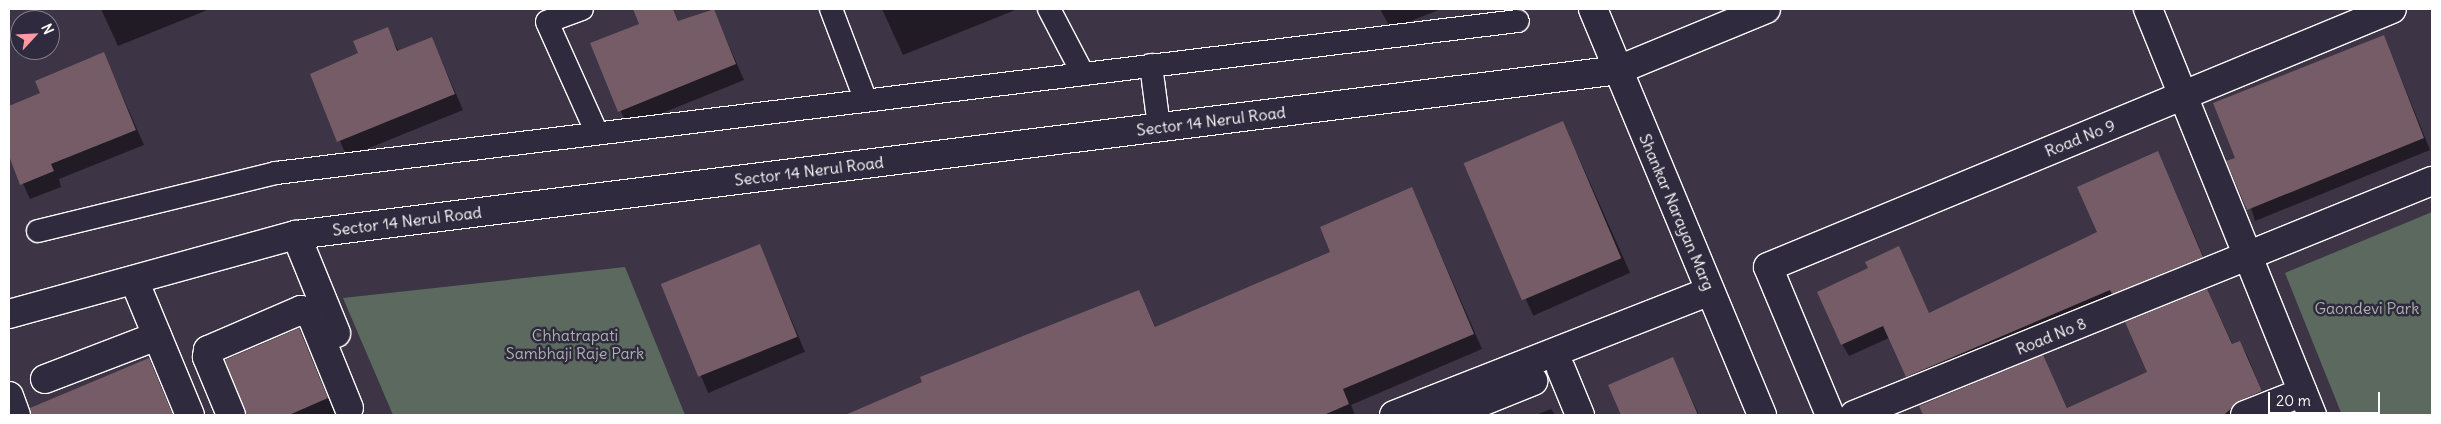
<!DOCTYPE html>
<html>
<head>
<meta charset="utf-8">
<style>
	body { margin:0 }
	#map { position:relative; width:2441px; height:424px; overflow:hidden; background:#3d3445; font-family:Delius,sans-serif }
	div>[style] { position:absolute }
	.green>* { inset:0; background:#5c695f }
	.shadow>* { inset:0; background:#0007; transform-origin:0 0 }
	.building>* { inset:0; background:#755c67; transform-origin:0 0 }
	.roads { filter:drop-shadow(1px 0 #fff) drop-shadow(-1px 0 #fff) drop-shadow(0 1px #fff) drop-shadow(0 -1px #fff) }
	.service>* { height:22px; margin:-11px; padding:0 11px; transform-origin:11px; border-radius:11px; background:#2f2a3d }
	.minor>* { height:28px; margin:-14px; padding:0 14px; transform-origin:14px; border-radius:14px; background:#2f2a3d }
	.tertiary>* { height:28px; margin:-14px; padding:0 14px; transform-origin:14px; border-radius:14px; background:#2f2a3d }
	span { translate:-50% -50%; white-space:nowrap; text-align:center; line-height:1.15; -webkit-text-stroke:5px #2f2a3d; paint-order:stroke }
	.street-label { font-size:16px; color:#fff }
	.park-label { font-size:16px; color:#aeb4af }
	.frame { position:absolute; inset:0; border:10px solid #fff; pointer-events:none }
	.north { position:absolute; left:10px; top:10px; width:50px; height:50px; box-sizing:border-box; background:#2f2a3d; border:1px solid #827f8b; border-radius:50%; rotate:65deg; font-size:14px; font-weight:700; line-height:20px; text-align:center; color:#fff }
	.north::after { content:''; display:block; margin:auto; width:18px; height:22px; background:#ff9aa2; clip-path:polygon(50% 0,100% 100%,50% 72%,0 100%) }
	.scale { position:absolute; left:2268px; top:392px; width:112px; height:22px; box-sizing:border-box; border:2px solid #fff; border-top:0; padding-left:6px; font-size:15px; line-height:18px; white-space:nowrap; color:#fff; -webkit-text-stroke:4px #2f2a3d; paint-order:stroke }
</style>
</head>
<body>
<div id="map">
	<div class="green">
		<div style="clip-path:polygon(2432px 212px,2432px 415px,2342px 415px,2285px 273px)"></div>
		<div style="clip-path:polygon(625px 267px,685px 415px,393px 415px,343px 298px)"></div>
	</div>
	<div class="shadow">
		<div style="clip-path:polygon(101px 9px,210px 9px,118px 46px)"></div>
		<div style="clip-path:polygon(643px 9px,673px 9px,679px 22px,713px 9px,744px 80px,628px 127px,591px 44px,641px 24px,636px 12px)"></div>
		<div style="clip-path:polygon(882px 9px,1018px 9px,903px 55px)"></div>
		<div style="clip-path:polygon(1380px 9px,1441px 9px,1391px 29px)"></div>
		<div style="clip-path:polygon(387px 29px,399px 52px,432px 39px,463px 110px,347px 157px,311px 74px,360px 54px)"></div>
		<div style="clip-path:polygon(2384px 36px,2430px 150px,2255px 221px,2236px 158px)"></div>
		<div style="clip-path:polygon(104px 54px,144px 145px,59px 179px,61px 187px,30px 199px,9px 153px,9px 107px,42px 93px)"></div>
		<div style="left:1563px;top:122px;width:165px;height:106px;rotate:66deg"></div>
		<div style="clip-path:polygon(2158px 152px,2209px 269px,1914px 389px,1889px 338px,1849px 356px,1842px 344px,1870px 269px,1899px 248px,1929px 314px,2099px 233px)"></div>
		<div style="clip-path:polygon(1412px 189px,1482px 349px,1351px 405px,1355px 415px,848px 415px,1139px 291px,1156px 328px,1332px 252px)"></div>
		<div style="left:760px;top:246px;width:115px;height:105px;rotate:67deg"></div>
		<div style="clip-path:polygon(2207px 290px,2233px 345px,2239px 342px,2247px 355px,2268px 405px,2246px 415px,1920px 415px,2043px 357px,2068px 409px,2149px 372px)"></div>
		<div style="clip-path:polygon(299px 329px,336px 415px,246px 415px,227px 360px)"></div>
		<div style="clip-path:polygon(149px 359px,175px 415px,68px 415px,60px 397px)"></div>
		<div style="clip-path:polygon(1673px 359px,1699px 415px,1623px 415px,1610px 386px)"></div>
		<div style="clip-path:polygon(1551px 409px,1555px 415px,1536px 415px)"></div>
	</div>
	<div class="building">
		<div style="clip-path:polygon(633px 9px,673px 9px,678px 21px,714px 9px,736px 64px,618px 112px,590px 43px,639px 24px)"></div>
		<div style="clip-path:polygon(388px 27px,397px 51px,432px 37px,455px 94px,337px 142px,310px 74px,358px 53px,353px 41px)"></div>
		<div style="clip-path:polygon(2384px 35px,2424px 138px,2247px 210px,2226px 161px,2235px 158px,2213px 103px)"></div>
		<div style="clip-path:polygon(104px 52px,136px 130px,51px 164px,54px 171px,20px 185px,9px 156px,9px 106px,40px 93px,35px 81px)"></div>
		<div style="left:1563px;top:121px;width:149px;height:108px;rotate:67deg"></div>
		<div style="clip-path:polygon(2158px 151px,2203px 257px,2112px 294px,2110px 290px,1906px 377px,1883px 326px,1841px 345px,1817px 292px,1868px 268px,1865px 262px,1899px 246px,1929px 313px,2097px 232px,2077px 187px)"></div>
		<div style="clip-path:polygon(1412px 187px,1474px 334px,1343px 389px,1349px 404px,1324px 415px,845px 415px,922px 382px,920px 377px,1139px 290px,1155px 327px,1330px 252px,1320px 227px)"></div>
		<div style="left:760px;top:244px;width:100px;height:107px;rotate:68deg"></div>
		<div style="clip-path:polygon(2207px 289px,2232px 344px,2240px 341px,2262px 391px,2239px 401px,2224px 415px,1923px 415px,1919px 406px,2043px 355px,2067px 408px,2147px 372px,2125px 322px)"></div>
		<div style="clip-path:polygon(299px 328px,328px 398px,289px 415px,246px 415px,225px 360px)"></div>
		<div style="clip-path:polygon(1673px 357px,1698px 415px,1621px 415px,1608px 385px)"></div>
		<div style="clip-path:polygon(149px 358px,173px 415px,31px 415px,30px 408px)"></div>
	</div>
	<div class="roads">
		<div class="service">
			<div style="left:582px;top:9px;width:37px;rotate:160deg"></div>
			<div style="left:547px;top:22px;width:122px;rotate:65.8deg"></div>
			<div style="left:831px;top:9px;width:98px;rotate:69.2deg"></div>
			<div style="left:1049px;top:9px;width:73px;rotate:62.4deg"></div>
			<div style="left:1151px;top:65px;width:63px;rotate:82.6deg"></div>
			<div style="left:38px;top:231px;width:245px;rotate:-13.7deg"></div>
			<div style="left:276px;top:173px;width:1251px;rotate:-6.98deg"></div>
		</div>
		<div class="minor">
			<div style="left:1593px;top:9px;width:440px;rotate:67.4deg"></div>
			<div style="left:2148px;top:9px;width:438px;rotate:68deg"></div>
			<div style="left:296px;top:235px;width:106px;rotate:67.8deg"></div>
			<div style="left:134px;top:280px;width:146px;rotate:67.5deg"></div>
			<div style="left:1561px;top:369px;width:50px;rotate:67.6deg"></div>
			<div style="left:45px;top:379px;width:120px;rotate:-21deg"></div>
			<div style="left:9px;top:396px;width:20px;rotate:70deg"></div>
			<div style="left:231px;top:415px;width:63px;rotate:-112.5deg"></div>
			<div style="left:207px;top:357px;width:7px;rotate:-82deg"></div>
			<div style="left:208px;top:350px;width:101px;rotate:-23.3deg"></div>
			<div style="left:301px;top:310px;width:13px;rotate:32deg"></div>
			<div style="left:312px;top:317px;width:98px;rotate:67.9deg"></div>
			<div style="left:1394px;top:415px;width:339px;rotate:-21.4deg"></div>
			<div style="left:1449px;top:415px;width:91px;rotate:-22deg"></div>
			<div style="left:1830px;top:415px;width:160px;rotate:-112.7deg"></div>
			<div style="left:1768px;top:267px;width:675px;rotate:-22.46deg"></div>
			<div style="left:1854px;top:415px;width:624px;rotate:-22.04deg"></div>
			<div style="left:2245px;top:415px;width:62px;rotate:-21.6deg"></div>
		</div>
		<div class="tertiary">
			<div style="left:9px;top:314px;width:298px;rotate:-15.4deg"></div>
			<div style="left:296px;top:235px;width:1332px;rotate:-7.11deg"></div>
			<div style="left:1618px;top:70px;width:160px;rotate:-22.4deg"></div>
		</div>
	</div>
	<div class="street-label">
		<span style="left:1211px;top:121px;rotate:-7deg">Sector 14 Nerul Road</span>
		<span style="left:2080px;top:138px;rotate:-22deg">Road No 9</span>
		<span style="left:809px;top:171px;rotate:-7deg">Sector 14 Nerul Road</span>
		<span style="left:1677px;top:212px;rotate:67deg">Shankar Narayan Marg</span>
		<span style="left:407px;top:221px;rotate:-7deg">Sector 14 Nerul Road</span>
		<span style="left:2051px;top:336px;rotate:-22deg">Road No 8</span>
	</div>
	<div class="park-label">
		<span style="left:2367px;top:308px">Gaondevi Park</span>
		<span style="left:575px;top:344px">Chhatrapati<br>Sambhaji Raje Park</span>
	</div>
	<div class="frame"></div>
	<div class="north">N</div>
	<div class="scale">20 m</div>
</div>
</body>
</html>
